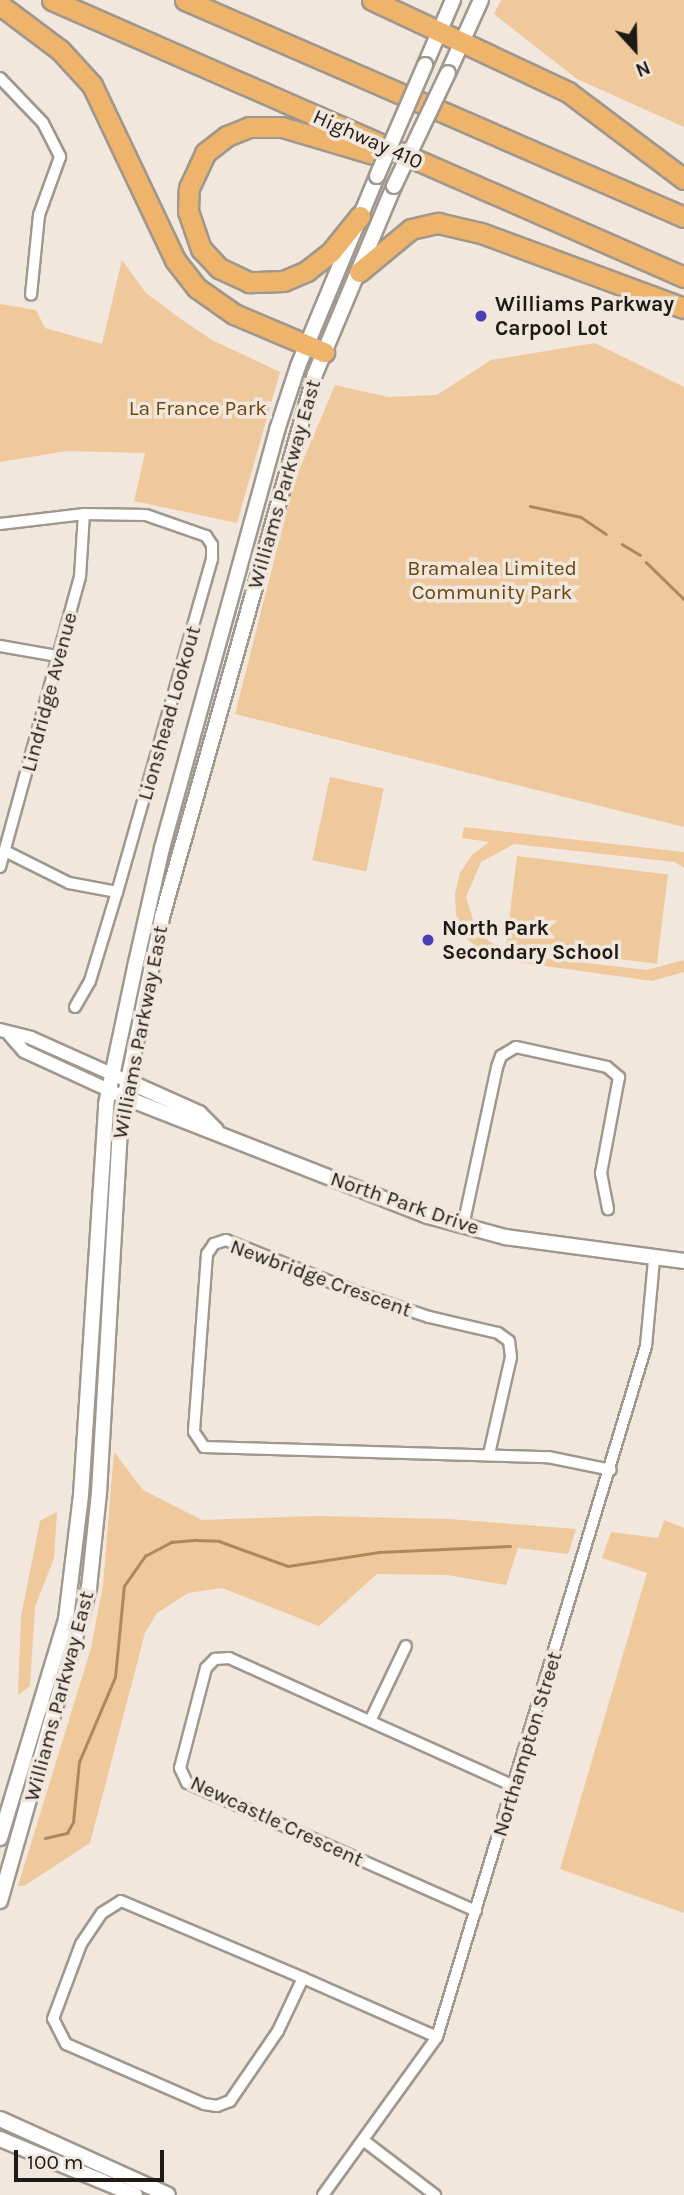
<!DOCTYPE html>
<html>
<head>
<meta charset="utf-8">
<style>
	body { margin:0 }
	#map { position:relative; width:684px; height:2195px; overflow:hidden; background:#f1e7dd; font-family:Karla,sans-serif }
	div>[style] { position:absolute }
	.green>* { inset:0; background:#efc89b; transform-origin:0 0 }
	.stream>* { height:2.5px; margin:-1.25px; padding:0 1.25px; transform-origin:1.25px; border-radius:1.25px; background:#af895c }
	.roads { filter:drop-shadow(2px 0 #a0978d) drop-shadow(-2px 0 #a0978d) drop-shadow(0 2px #a0978d) drop-shadow(0 -2px #a0978d) }
	.minor>* { height:10px; margin:-5px; padding:0 5px; transform-origin:5px; border-radius:5px; background:#fff }
	.tertiary>* { height:12px; margin:-6px; padding:0 6px; transform-origin:6px; border-radius:6px; background:#fff }
	.secondary>* { height:14px; margin:-7px; padding:0 7px; transform-origin:7px; border-radius:7px; background:#fff }
	.motorway>* { height:19px; margin:-9.5px; padding:0 9.5px; transform-origin:9.5px; border-radius:9.5px; background:#eeb46c }
	.bridges { filter:drop-shadow(2px 0 #a0978d) drop-shadow(-2px 0 #a0978d) drop-shadow(0 2px #a0978d) drop-shadow(0 -2px #a0978d) }
	.secondary-bridge>* { height:14px; margin:-7px; padding:0 7px; transform-origin:7px; border-radius:7px; background:#fff }
	.dots>* { width:19px; height:19px; translate:-50% -50%; box-sizing:border-box; border:4px solid #f1e7dd; border-radius:50% }
	span { translate:-50% -50%; white-space:nowrap; text-align:center; line-height:1.15; -webkit-text-stroke:7px #f1e7dd; paint-order:stroke }
	.street-label { font-size:21px; color:#1e1a17 }
	.poi-label { font-size:21px; color:#1e1a17; font-weight:700 }
	.left { translate:0 -50%; text-align:left }
	.park-label { font-size:21px; color:#6c460e }
	.north { position:absolute; left:600px; top:14px; width:70px; height:70px; -webkit-text-stroke:5px #f1e7dd; paint-order:stroke; rotate:158deg; font-size:19px; font-weight:700; line-height:28px; text-align:center; color:#1e1a17 }
	.north::after { content:''; display:block; margin:auto; width:24px; height:32px; background:#1e1a17; clip-path:polygon(50% 0,100% 100%,50% 72%,0 100%) }
	.scale { position:absolute; left:14px; top:2150px; width:150px; height:32px; box-sizing:border-box; border:4px solid #1e1a17; border-top:0; padding-left:9px; font-size:21px; line-height:24px; white-space:nowrap; color:#1e1a17; -webkit-text-stroke:5px #f1e7dd; paint-order:stroke }
</style>
</head>
<body>
<div id="map">
	<div class="green">
		<div style="clip-path:polygon(501px 0,684px 0,684px 127px,577px 79px,494px 14px)"></div>
		<div style="clip-path:polygon(122px 260px,146px 293px,181px 319px,212px 340px,280px 372px,237px 523px,134px 501px,145px 453px,67px 451px,0 462px,0 304px,36px 310px,45px 328px,102px 344px)"></div>
		<div style="clip-path:polygon(595px 343px,684px 387px,684px 827px,235px 714px,294px 482px,335px 385px,388px 397px,437px 395px,491px 360px)"></div>
		<div style="left:330px;top:777px;width:55px;height:85px;rotate:12deg"></div>
		<div style="clip-path:polygon(464px 827px,684px 852px,684px 868px,675px 862px,514px 844px,481px 862px,466px 897px,477px 933px,508px 954px,647px 970px,684px 960px,684px 972px,652px 981px,489px 958px,465px 937px,456px 916px,455px 894px,460px 873px,472px 855px,489px 842px,462px 838px)"></div>
		<div style="left:517px;top:856px;width:152px;height:90px;rotate:7deg"></div>
		<div style="clip-path:polygon(114px 1452px,143px 1490px,202px 1520px,316px 1516px,449px 1519px,576px 1529px,568px 1554px,518px 1548px,506px 1585px,447px 1575px,377px 1574px,319px 1626px,222px 1588px,188px 1593px,157px 1613px,145px 1633px,90px 1843px,24px 1886px,18px 1886px,91px 1648px,103px 1585px)"></div>
		<div style="clip-path:polygon(57px 1512px,54px 1558px,35px 1607px,30px 1686px,18px 1695px,21px 1617px,40px 1521px)"></div>
		<div style="clip-path:polygon(664px 1520px,684px 1528px,684px 1913px,560px 1869px,647px 1573px,602px 1558px,611px 1532px,658px 1538px)"></div>
	</div>
	<div class="stream">
		<div style="left:530px;top:506px;width:52px;rotate:12.2deg"></div>
		<div style="left:581px;top:517px;width:30px;rotate:34deg"></div>
		<div style="left:622px;top:544px;width:21px;rotate:31deg"></div>
		<div style="left:646px;top:562px;width:53px;rotate:44.2deg"></div>
		<div style="left:45px;top:1838px;width:23px;rotate:-13deg"></div>
		<div style="left:67px;top:1833px;width:13px;rotate:-61deg"></div>
		<div style="left:73px;top:1822px;width:60px;rotate:-84.3deg"></div>
		<div style="left:79px;top:1762px;width:92px;rotate:-67deg"></div>
		<div style="left:115px;top:1677px;width:91px;rotate:-84.4deg"></div>
		<div style="left:124px;top:1586px;width:37px;rotate:-55deg"></div>
		<div style="left:145px;top:1556px;width:30px;rotate:-28deg"></div>
		<div style="left:171px;top:1542px;width:25px;rotate:-5deg"></div>
		<div style="left:196px;top:1540px;width:23px;rotate:2deg"></div>
		<div style="left:219px;top:1541px;width:73px;rotate:19.9deg"></div>
		<div style="left:288px;top:1566px;width:92px;rotate:-8.7deg"></div>
		<div style="left:379px;top:1552px;width:131px;rotate:-2.6deg"></div>
	</div>
	<div class="roads">
		<div class="minor">
			<div style="left:0;top:78px;width:62px;rotate:46.3deg"></div>
			<div style="left:43px;top:123px;width:38px;rotate:63deg"></div>
			<div style="left:60px;top:157px;width:62px;rotate:109.9deg"></div>
			<div style="left:39px;top:215px;width:80px;rotate:95.7deg"></div>
			<div style="left:0;top:524px;width:85px;rotate:-6.8deg"></div>
			<div style="left:84px;top:514px;width:62px;rotate:0.9deg"></div>
			<div style="left:146px;top:515px;width:64px;rotate:19.3deg"></div>
			<div style="left:206px;top:536px;width:11px;rotate:56deg"></div>
			<div style="left:212px;top:545px;width:14px;rotate:90deg"></div>
			<div style="left:212px;top:559px;width:346px;rotate:105.9deg"></div>
			<div style="left:117px;top:892px;width:93px;rotate:106.9deg"></div>
			<div style="left:90px;top:981px;width:30px;rotate:120deg"></div>
			<div style="left:0;top:646px;width:58px;rotate:10deg"></div>
			<div style="left:7px;top:852px;width:69px;rotate:26.6deg"></div>
			<div style="left:69px;top:883px;width:49px;rotate:10.6deg"></div>
			<div style="left:0;top:867px;width:301px;rotate:-74.6deg"></div>
			<div style="left:80px;top:577px;width:63px;rotate:-86.4deg"></div>
			<div style="left:463px;top:1226px;width:163px;rotate:-77.9deg"></div>
			<div style="left:497px;top:1067px;width:12px;rotate:-70deg"></div>
			<div style="left:501px;top:1056px;width:17px;rotate:-31deg"></div>
			<div style="left:516px;top:1047px;width:93px;rotate:12.4deg"></div>
			<div style="left:607px;top:1067px;width:16px;rotate:40deg"></div>
			<div style="left:619px;top:1077px;width:98px;rotate:100.6deg"></div>
			<div style="left:601px;top:1173px;width:37px;rotate:79deg"></div>
			<div style="left:489px;top:1454px;width:99px;rotate:-77.2deg"></div>
			<div style="left:511px;top:1357px;width:16px;rotate:-97deg"></div>
			<div style="left:509px;top:1341px;width:14px;rotate:-144deg"></div>
			<div style="left:498px;top:1333px;width:71px;rotate:-166.9deg"></div>
			<div style="left:429px;top:1317px;width:75px;rotate:-161.3deg"></div>
			<div style="left:358px;top:1293px;width:142px;rotate:-158.1deg"></div>
			<div style="left:226px;top:1240px;width:13px;rotate:162deg"></div>
			<div style="left:214px;top:1244px;width:12px;rotate:125deg"></div>
			<div style="left:207px;top:1254px;width:178px;rotate:94.2deg"></div>
			<div style="left:194px;top:1432px;width:18px;rotate:56deg"></div>
			<div style="left:204px;top:1447px;width:344px;rotate:1.7deg"></div>
			<div style="left:548px;top:1457px;width:64px;rotate:11.7deg"></div>
			<div style="left:370px;top:1721px;width:83px;rotate:-64.4deg"></div>
			<div style="left:476px;top:1911px;width:316px;rotate:-156.1deg"></div>
			<div style="left:187px;top:1783px;width:17px;rotate:-115deg"></div>
			<div style="left:180px;top:1768px;width:103px;rotate:-75.4deg"></div>
			<div style="left:206px;top:1668px;width:13px;rotate:-45deg"></div>
			<div style="left:215px;top:1659px;width:14px;rotate:-4deg"></div>
			<div style="left:229px;top:1658px;width:312px;rotate:24.2deg"></div>
			<div style="left:303px;top:1978px;width:59px;rotate:115.3deg"></div>
			<div style="left:278px;top:2031px;width:85px;rotate:124.4deg"></div>
			<div style="left:230px;top:2101px;width:14px;rotate:159deg"></div>
			<div style="left:217px;top:2106px;width:13px;rotate:-171deg"></div>
			<div style="left:204px;top:2104px;width:150px;rotate:-156.5deg"></div>
			<div style="left:66px;top:2044px;width:28px;rotate:-117deg"></div>
			<div style="left:53px;top:2019px;width:80px;rotate:-69.5deg"></div>
			<div style="left:81px;top:1944px;width:37px;rotate:-56deg"></div>
			<div style="left:102px;top:1913px;width:22px;rotate:-32deg"></div>
			<div style="left:121px;top:1901px;width:198px;rotate:22.9deg"></div>
			<div style="left:303px;top:1978px;width:146px;rotate:23.8deg"></div>
			<div style="left:363px;top:2140px;width:91px;rotate:37.4deg"></div>
			<div style="left:323px;top:2195px;width:195px;rotate:-54.2deg"></div>
			<div style="left:437px;top:2037px;width:722px;rotate:-73.17deg"></div>
			<div style="left:646px;top:1346px;width:87px;rotate:-84.7deg"></div>
		</div>
		<div class="tertiary">
			<div style="left:0;top:1030px;width:32px;rotate:14deg"></div>
			<div style="left:31px;top:1038px;width:98px;rotate:24deg"></div>
			<div style="left:10px;top:1035px;width:21px;rotate:49deg"></div>
			<div style="left:24px;top:1051px;width:110px;rotate:24.7deg"></div>
		</div>
		<div class="secondary">
			<div style="left:425px;top:65px;width:71px;rotate:-66.7deg"></div>
			<div style="left:448px;top:73px;width:80px;rotate:-65.7deg"></div>
			<div style="left:127px;top:1081px;width:79px;rotate:24deg"></div>
			<div style="left:199px;top:1113px;width:24px;rotate:45deg"></div>
			<div style="left:124px;top:1097px;width:326px;rotate:21.4deg"></div>
			<div style="left:428px;top:1216px;width:80px;rotate:15.3deg"></div>
			<div style="left:505px;top:1237px;width:181px;rotate:7.6deg"></div>
			<div style="left:0;top:1838px;width:229px;rotate:-73.2deg"></div>
			<div style="left:66px;top:1619px;width:125px;rotate:-83.1deg"></div>
			<div style="left:81px;top:1495px;width:392px;rotate:-86.3deg"></div>
			<div style="left:106px;top:1104px;width:140px;rotate:-78deg"></div>
			<div style="left:135px;top:967px;width:122px;rotate:-77.2deg"></div>
			<div style="left:162px;top:848px;width:434px;rotate:-74.6deg"></div>
			<div style="left:277px;top:430px;width:67px;rotate:-71.8deg"></div>
			<div style="left:298px;top:366px;width:206px;rotate:-67.4deg"></div>
			<div style="left:0;top:1901px;width:325px;rotate:-74.1deg"></div>
			<div style="left:89px;top:1588px;width:96px;rotate:-84deg"></div>
			<div style="left:99px;top:1493px;width:380px;rotate:-86.7deg"></div>
			<div style="left:121px;top:1114px;width:201px;rotate:-78.2deg"></div>
			<div style="left:162px;top:917px;width:564px;rotate:-74.26deg"></div>
			<div style="left:315px;top:374px;width:204px;rotate:-67.2deg"></div>
			<div style="left:0;top:2119px;width:184px;rotate:24.3deg"></div>
			<div style="left:0;top:2139px;width:146px;rotate:22.5deg"></div>
		</div>
		<div class="motorway">
			<div style="left:52px;top:0;width:690px;rotate:23.67deg"></div>
			<div style="left:185px;top:0;width:544px;rotate:23.5deg"></div>
			<div style="left:372px;top:0;width:217px;rotate:25.1deg"></div>
			<div style="left:568px;top:92px;width:145px;rotate:36.9deg"></div>
			<div style="left:0;top:5px;width:75px;rotate:36.9deg"></div>
			<div style="left:60px;top:50px;width:47px;rotate:47.6deg"></div>
			<div style="left:92px;top:85px;width:194px;rotate:64.6deg"></div>
			<div style="left:175px;top:260px;width:36px;rotate:52deg"></div>
			<div style="left:197px;top:288px;width:45px;rotate:35.1deg"></div>
			<div style="left:234px;top:314px;width:98px;rotate:22.9deg"></div>
			<div style="left:360px;top:216px;width:46px;rotate:128.9deg"></div>
			<div style="left:331px;top:252px;width:31px;rotate:142deg"></div>
			<div style="left:307px;top:271px;width:25px;rotate:157deg"></div>
			<div style="left:284px;top:281px;width:35px;rotate:178deg"></div>
			<div style="left:249px;top:282px;width:33px;rotate:-155deg"></div>
			<div style="left:219px;top:268px;width:26px;rotate:-133deg"></div>
			<div style="left:201px;top:249px;width:40px;rotate:-108.9deg"></div>
			<div style="left:188px;top:211px;width:23px;rotate:-88deg"></div>
			<div style="left:189px;top:188px;width:38px;rotate:-65deg"></div>
			<div style="left:205px;top:153px;width:28px;rotate:-38deg"></div>
			<div style="left:227px;top:136px;width:24px;rotate:-22deg"></div>
			<div style="left:249px;top:127px;width:33px"></div>
			<div style="left:282px;top:127px;width:95px;rotate:16.5deg"></div>
			<div style="left:359px;top:272px;width:67px;rotate:-39.6deg"></div>
			<div style="left:411px;top:229px;width:28px;rotate:-13deg"></div>
			<div style="left:438px;top:223px;width:44px;rotate:13.1deg"></div>
			<div style="left:481px;top:233px;width:216px;rotate:20.3deg"></div>
		</div>
	</div>
	<div class="bridges">
		<div class="secondary-bridge">
			<div style="left:377px;top:176px;width:121px;rotate:-66.6deg"></div>
			<div style="left:394px;top:186px;width:125px;rotate:-64.5deg"></div>
		</div>
	</div>
	<div class="dots">
		<div style="left:481px;top:316px;background:#493eb5"></div>
		<div style="left:428px;top:940px;background:#493eb5"></div>
	</div>
	<div class="street-label">
		<span style="left:368px;top:139px;rotate:24deg">Highway 410</span>
		<span style="left:284px;top:484px;rotate:-74deg">Williams Parkway East</span>
		<span style="left:49px;top:692px;rotate:-75deg">Lindridge Avenue</span>
		<span style="left:169px;top:713px;rotate:-74deg">Lionshead Lookout</span>
		<span style="left:140px;top:1032px;rotate:-79deg">Williams Parkway East</span>
		<span style="left:405px;top:1203px;rotate:19deg">North Park Drive</span>
		<span style="left:321px;top:1278px;rotate:20deg">Newbridge Crescent</span>
		<span style="left:59px;top:1696px;rotate:-75deg">Williams Parkway East</span>
		<span style="left:527px;top:1744px;rotate:-73deg">Northampton Street</span>
		<span style="left:277px;top:1821px;rotate:25deg">Newcastle Crescent</span>
	</div>
	<div class="poi-label">
		<span class="left" style="left:495px;top:316px">Williams Parkway<br>Carpool Lot</span>
		<span class="left" style="left:442px;top:940px">North Park<br>Secondary School</span>
	</div>
	<div class="park-label">
		<span style="left:198px;top:408px">La France Park</span>
		<span style="left:492px;top:580px">Bramalea Limited<br>Community Park</span>
	</div>
	<div class="north">N</div>
	<div class="scale">100 m</div>
</div>
</body>
</html>
